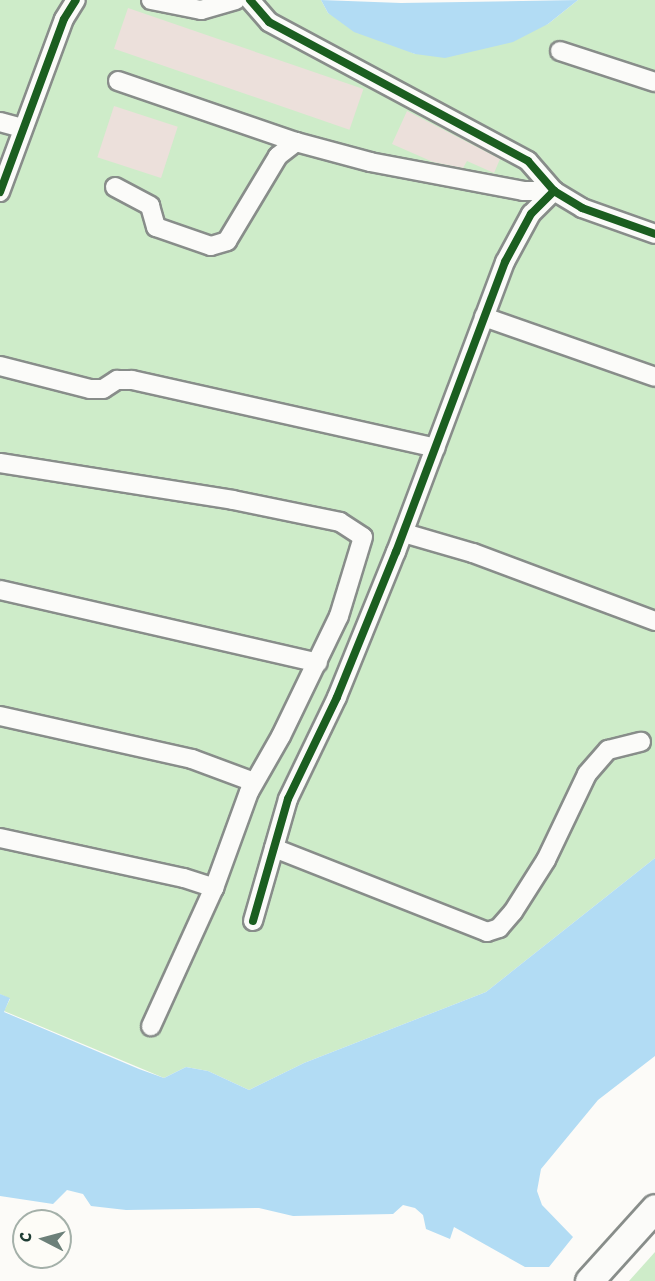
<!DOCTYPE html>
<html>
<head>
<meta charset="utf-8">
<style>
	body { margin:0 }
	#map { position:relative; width:655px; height:1281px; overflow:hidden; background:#fcfbf8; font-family:"Shantell Sans",sans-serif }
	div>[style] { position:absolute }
	.green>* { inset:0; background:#ceecc9 }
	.water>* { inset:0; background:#b2dcf4 }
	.building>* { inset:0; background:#ece0db; transform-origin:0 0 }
	.roads { filter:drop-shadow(2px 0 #888d8a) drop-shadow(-2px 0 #888d8a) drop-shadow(0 2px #888d8a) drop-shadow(0 -2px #888d8a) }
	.minor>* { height:18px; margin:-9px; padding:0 9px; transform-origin:9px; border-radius:9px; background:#fbfbf9 }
	.highway>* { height:27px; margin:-13.5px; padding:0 13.5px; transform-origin:13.5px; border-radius:13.5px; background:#fbfbf9 }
	.cycleway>* { height:8px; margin:-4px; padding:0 4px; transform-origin:4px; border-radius:4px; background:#1b5e20 }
	span { translate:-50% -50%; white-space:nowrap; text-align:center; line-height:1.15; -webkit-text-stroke:4.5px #fdfcf7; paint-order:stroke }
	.north { position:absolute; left:12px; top:1209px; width:60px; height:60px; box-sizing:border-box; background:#fdfcf7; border:2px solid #a4b0a9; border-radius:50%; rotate:276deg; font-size:16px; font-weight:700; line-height:24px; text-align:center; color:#1f3d34 }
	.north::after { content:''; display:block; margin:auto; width:21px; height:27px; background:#6c8079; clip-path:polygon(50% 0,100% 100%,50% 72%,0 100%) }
</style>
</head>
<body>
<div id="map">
	<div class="green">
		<div style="clip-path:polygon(0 0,321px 0,328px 13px,415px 54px,548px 24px,578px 0,655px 0,655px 858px,486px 992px,304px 1063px,249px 1090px,208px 1071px,186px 1067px,164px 1078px,4px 1011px,10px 999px,0 994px)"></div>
		<div style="clip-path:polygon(655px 1252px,655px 1281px,629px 1281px)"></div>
	</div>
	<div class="water">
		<div style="clip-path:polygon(321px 0,401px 3px,578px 0,548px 24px,513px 42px,445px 58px,415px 54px,354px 32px,328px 13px)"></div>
		<div style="clip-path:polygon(655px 858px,655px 1056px,598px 1100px,541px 1169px,537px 1191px,542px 1205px,573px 1237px,549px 1267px,525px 1267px,454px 1227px,450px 1239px,426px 1229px,423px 1215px,415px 1208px,403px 1205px,393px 1214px,293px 1216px,259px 1208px,126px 1210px,91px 1206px,83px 1194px,67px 1190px,53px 1204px,0 1196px,0 994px,10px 998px,4px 1012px,139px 1069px,164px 1078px,186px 1067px,208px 1071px,249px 1090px,304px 1063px,486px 992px)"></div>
	</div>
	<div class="building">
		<div style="left:128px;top:8px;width:249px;height:43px;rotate:19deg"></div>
		<div style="left:114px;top:106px;width:67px;height:54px;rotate:18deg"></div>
		<div style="clip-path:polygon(407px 111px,500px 159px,494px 173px,467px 161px,463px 168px,433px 162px,392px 144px)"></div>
	</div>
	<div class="roads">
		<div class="minor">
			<div style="left:151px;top:0;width:51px;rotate:11.3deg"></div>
			<div style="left:201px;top:10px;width:36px;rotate:-16deg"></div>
			<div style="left:250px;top:0;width:29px;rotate:49deg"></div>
			<div style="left:269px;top:22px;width:294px;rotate:28.2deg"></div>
			<div style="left:528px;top:161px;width:40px;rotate:49deg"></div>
			<div style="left:554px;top:191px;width:33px;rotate:31deg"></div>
			<div style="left:582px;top:208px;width:77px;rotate:19.6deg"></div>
			<div style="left:560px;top:51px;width:100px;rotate:18.1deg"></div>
			<div style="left:118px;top:81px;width:188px;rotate:18.9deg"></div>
			<div style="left:296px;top:142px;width:77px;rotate:15.1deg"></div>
			<div style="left:370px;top:162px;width:156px;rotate:10.7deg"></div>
			<div style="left:523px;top:191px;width:31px"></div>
			<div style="left:0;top:122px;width:23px;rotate:15deg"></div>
			<div style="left:115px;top:187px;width:40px;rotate:28deg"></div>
			<div style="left:150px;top:206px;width:22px;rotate:74deg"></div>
			<div style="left:156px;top:227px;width:58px;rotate:19.1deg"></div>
			<div style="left:211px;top:246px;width:17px;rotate:-17deg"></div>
			<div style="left:227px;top:241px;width:99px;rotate:-59deg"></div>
			<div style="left:278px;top:156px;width:23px;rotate:-38deg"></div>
			<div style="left:0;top:192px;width:184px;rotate:-69.7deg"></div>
			<div style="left:64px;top:19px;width:22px;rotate:-58deg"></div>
			<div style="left:484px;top:317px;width:181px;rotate:19.3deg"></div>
			<div style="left:0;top:366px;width:93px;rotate:14.3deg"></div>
			<div style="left:90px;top:389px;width:13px"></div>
			<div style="left:103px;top:389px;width:17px;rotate:-33deg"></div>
			<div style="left:117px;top:380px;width:15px"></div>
			<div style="left:132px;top:380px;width:311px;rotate:12.6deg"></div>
			<div style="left:0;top:463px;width:236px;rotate:9deg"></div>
			<div style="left:233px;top:500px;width:109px;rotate:11.6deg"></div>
			<div style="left:340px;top:522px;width:27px;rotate:33deg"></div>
			<div style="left:363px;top:537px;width:83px;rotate:106.9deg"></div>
			<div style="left:339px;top:616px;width:133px;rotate:115.8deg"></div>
			<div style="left:281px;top:736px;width:64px;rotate:119.7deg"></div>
			<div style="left:249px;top:792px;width:102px;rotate:110deg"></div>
			<div style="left:214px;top:888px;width:152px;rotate:114.5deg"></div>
			<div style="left:404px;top:533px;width:72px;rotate:16.2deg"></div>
			<div style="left:473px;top:553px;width:194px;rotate:20.5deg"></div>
			<div style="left:0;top:590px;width:326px;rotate:12.9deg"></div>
			<div style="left:0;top:716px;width:197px;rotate:12.6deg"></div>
			<div style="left:192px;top:759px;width:66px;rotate:20.4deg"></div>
			<div style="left:0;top:838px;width:188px;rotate:12.3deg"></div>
			<div style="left:184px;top:878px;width:32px;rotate:18deg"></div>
			<div style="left:274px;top:848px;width:229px;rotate:21.5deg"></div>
			<div style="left:487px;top:932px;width:13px;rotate:-18deg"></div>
			<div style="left:499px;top:928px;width:21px;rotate:-49deg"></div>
			<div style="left:513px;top:912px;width:62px;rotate:-57.6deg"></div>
			<div style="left:546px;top:860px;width:95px;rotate:-64.5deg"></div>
			<div style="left:587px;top:774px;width:32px;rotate:-49deg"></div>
			<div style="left:608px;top:750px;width:34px;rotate:-14deg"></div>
			<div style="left:253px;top:921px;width:127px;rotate:-74deg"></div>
			<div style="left:288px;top:799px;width:113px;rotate:-64.3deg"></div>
			<div style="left:337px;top:697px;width:157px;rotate:-67.9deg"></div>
			<div style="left:396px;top:552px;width:310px;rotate:-69.4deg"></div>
			<div style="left:505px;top:262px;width:55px;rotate:-61.6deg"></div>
			<div style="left:531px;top:214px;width:33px;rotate:-45deg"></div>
		</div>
		<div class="highway">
			<div style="left:589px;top:1281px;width:98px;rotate:-47.9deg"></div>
		</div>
	</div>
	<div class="cycleway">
		<div style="left:250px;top:0;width:29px;rotate:49deg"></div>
		<div style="left:269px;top:22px;width:294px;rotate:28.2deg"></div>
		<div style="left:528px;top:161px;width:40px;rotate:49deg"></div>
		<div style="left:554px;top:191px;width:33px;rotate:31deg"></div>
		<div style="left:582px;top:208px;width:77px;rotate:19.6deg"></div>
		<div style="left:0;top:192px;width:184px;rotate:-69.7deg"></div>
		<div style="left:64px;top:19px;width:22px;rotate:-58deg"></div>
		<div style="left:253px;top:921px;width:127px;rotate:-74deg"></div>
		<div style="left:288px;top:799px;width:113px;rotate:-64.3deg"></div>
		<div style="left:337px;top:697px;width:157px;rotate:-67.9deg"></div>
		<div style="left:396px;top:552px;width:310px;rotate:-69.4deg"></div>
		<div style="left:505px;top:262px;width:55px;rotate:-61.6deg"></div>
		<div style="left:531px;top:214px;width:33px;rotate:-45deg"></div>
	</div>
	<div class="north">С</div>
</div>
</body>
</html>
